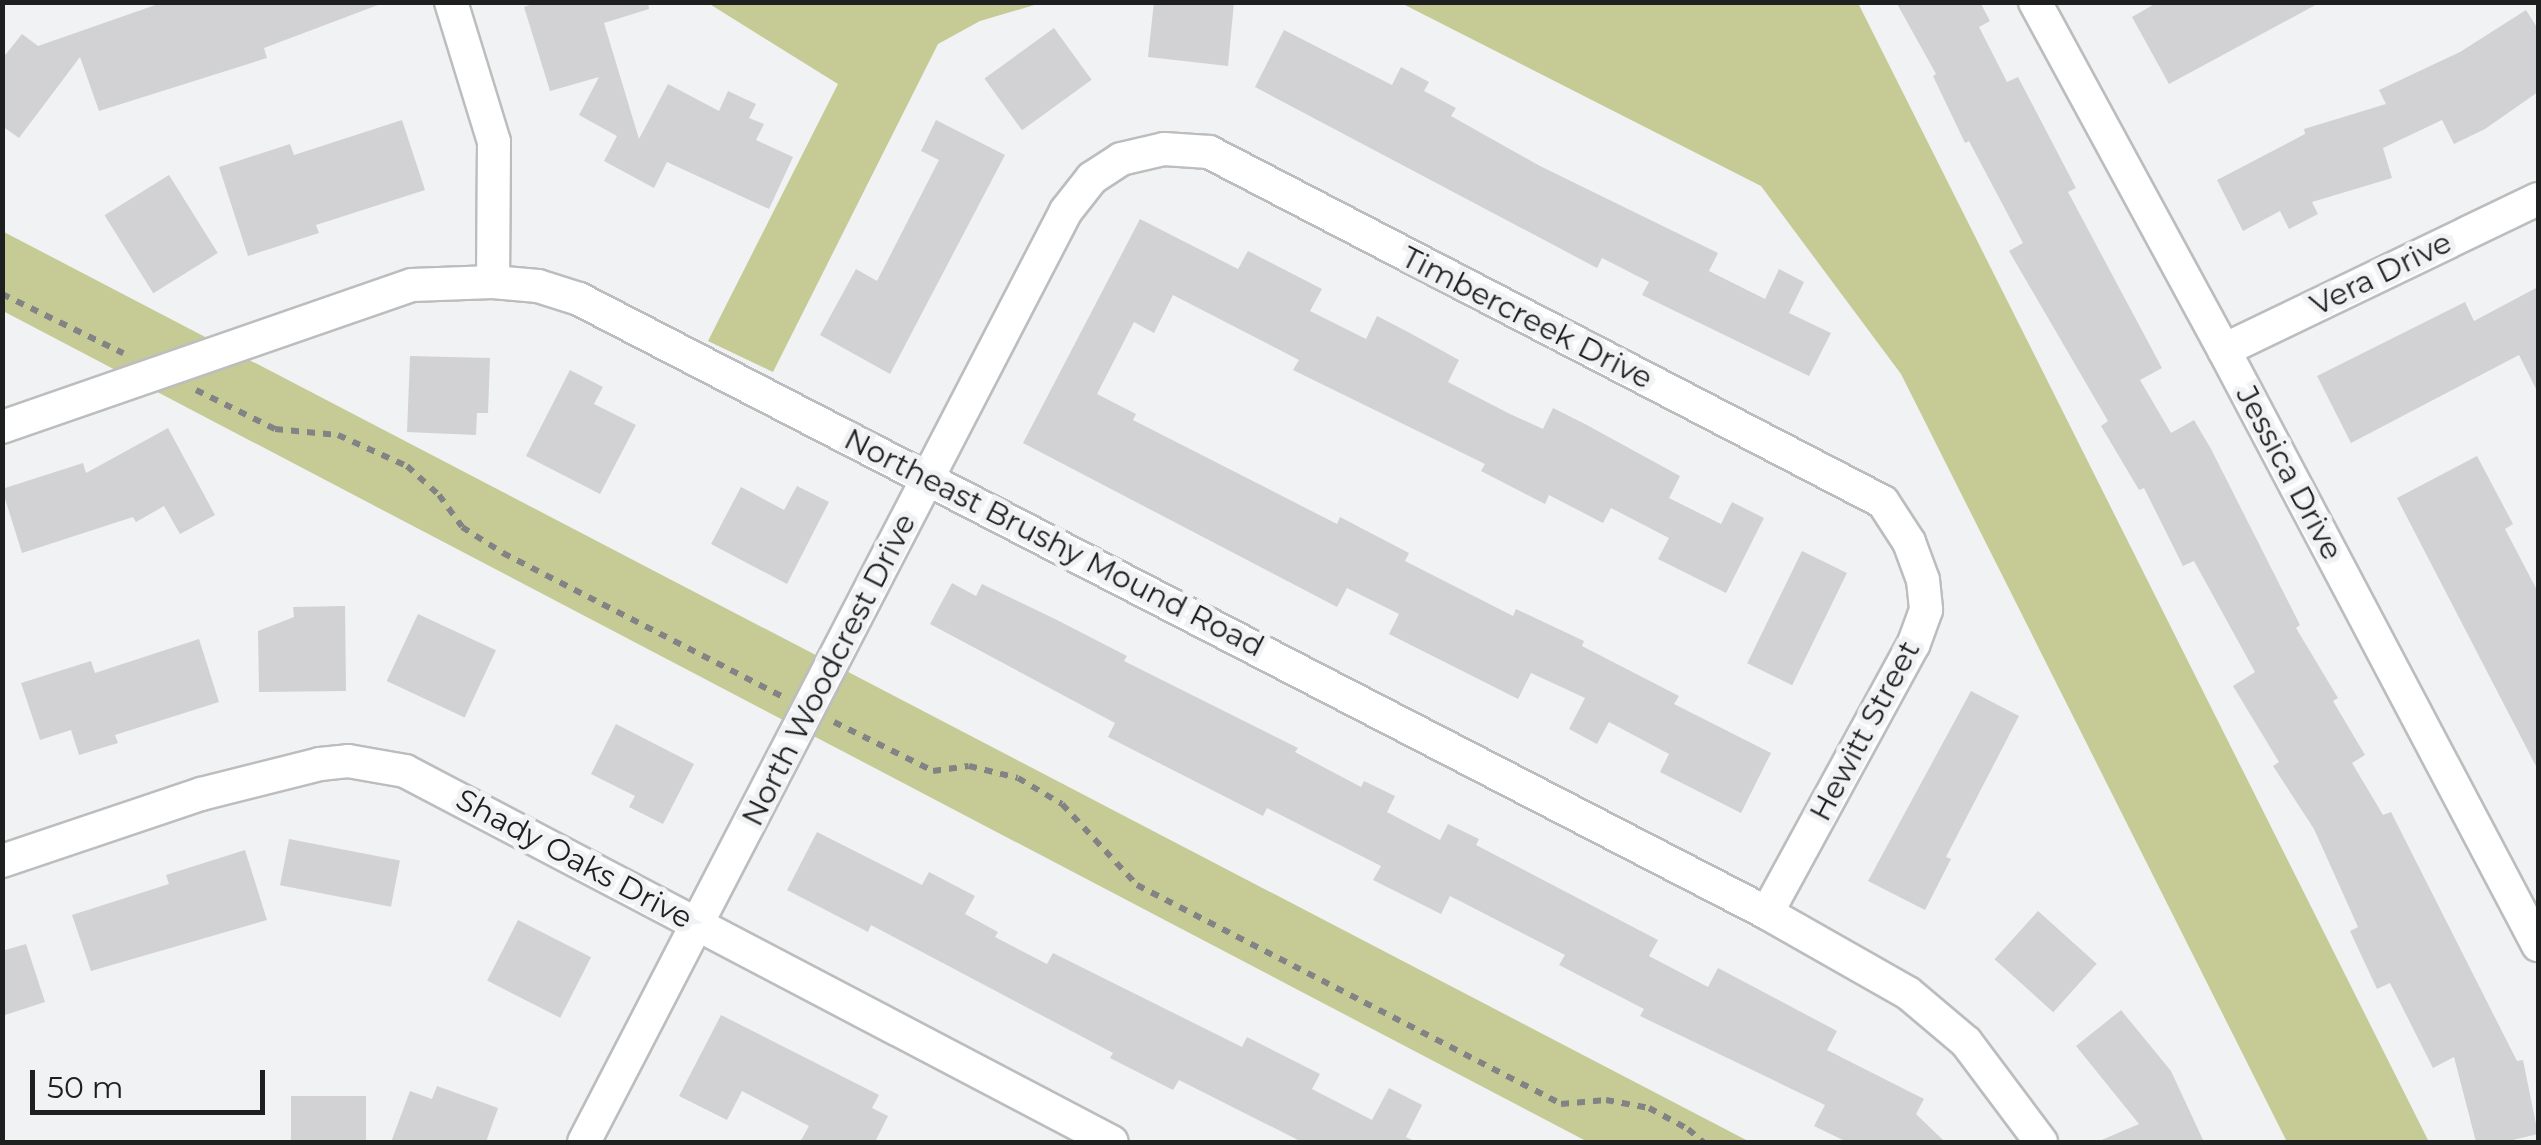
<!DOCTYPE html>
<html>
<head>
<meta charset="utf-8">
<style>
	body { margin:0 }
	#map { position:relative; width:2541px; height:1145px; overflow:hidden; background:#f1f2f3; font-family:Montserrat,sans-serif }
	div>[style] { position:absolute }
	.green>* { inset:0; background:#c6ca95 }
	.building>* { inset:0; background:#d2d2d4; transform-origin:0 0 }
	.path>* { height:6px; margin-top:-3px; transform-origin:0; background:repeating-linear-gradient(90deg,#828384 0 8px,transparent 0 16px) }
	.roads { filter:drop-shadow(2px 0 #bcbdbe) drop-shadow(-2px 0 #bcbdbe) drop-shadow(0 2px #bcbdbe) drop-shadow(0 -2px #bcbdbe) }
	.minor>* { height:32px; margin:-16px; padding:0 16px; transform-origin:16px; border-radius:16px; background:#fff }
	span { translate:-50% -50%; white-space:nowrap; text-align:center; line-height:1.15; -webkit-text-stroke:10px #f1f2f3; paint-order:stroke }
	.street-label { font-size:30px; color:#1e1f1f }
	.frame { position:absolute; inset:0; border:5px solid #1e1f1f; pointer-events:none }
	.scale { position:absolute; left:30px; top:1070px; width:235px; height:45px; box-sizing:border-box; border:5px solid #1e1f1f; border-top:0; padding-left:12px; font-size:30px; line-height:35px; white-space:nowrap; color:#1e1f1f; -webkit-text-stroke:8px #f1f2f3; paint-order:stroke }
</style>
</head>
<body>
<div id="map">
	<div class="green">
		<div style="clip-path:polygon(708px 3px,1041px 3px,980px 21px,938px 44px,773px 372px,708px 341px,838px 84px)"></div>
		<div style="clip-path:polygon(1401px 3px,1858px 3px,2429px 1142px,2287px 1142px,1901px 374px,1761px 186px)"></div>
		<div style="clip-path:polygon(2px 231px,1750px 1142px,1588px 1142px,3px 311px)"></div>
	</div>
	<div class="building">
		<div style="clip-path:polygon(164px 2px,377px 2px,378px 5px,264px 48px,267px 58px,99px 111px,80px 57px,19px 138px,2px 126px,2px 59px,22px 34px,38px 46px)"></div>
		<div style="clip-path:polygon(538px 2px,648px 2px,649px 9px,604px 23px,639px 139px,668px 84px,719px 111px,728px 91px,756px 104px,749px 118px,764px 124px,756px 140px,793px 157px,769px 209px,667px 162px,654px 188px,604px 161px,617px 136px,579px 115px,599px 77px,550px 91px,524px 7px)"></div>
		<div style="clip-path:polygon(1154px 2px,1234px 2px,1228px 66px,1148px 57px)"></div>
		<div style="clip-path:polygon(1896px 2px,1980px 2px,1990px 21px,1979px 27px,2007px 82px,2018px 77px,2076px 188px,2068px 192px,2162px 368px,2140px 380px,2171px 433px,2194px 420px,2211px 449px,2300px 625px,2296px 628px,2338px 698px,2333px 701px,2365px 755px,2352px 763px,2383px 815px,2391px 812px,2517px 1061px,2523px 1060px,2538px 1134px,2504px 1142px,2476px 1142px,2454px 1057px,2433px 1068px,2390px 983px,2377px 989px,2350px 931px,2358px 927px,2314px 829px,2273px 766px,2279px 762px,2233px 686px,2255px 672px,2194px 561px,2183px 566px,2144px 488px,2139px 490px,2101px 426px,2108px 421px,2009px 251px,2023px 243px,1969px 141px,1965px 143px,1933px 76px,1936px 74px)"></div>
		<div style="clip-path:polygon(2158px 2px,2321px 2px,2169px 84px,2132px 17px)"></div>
		<div style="clip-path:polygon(2526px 10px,2538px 29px,2538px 92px,2485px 129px,2454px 144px,2442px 120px,2383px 148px,2392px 178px,2312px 202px,2318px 214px,2289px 229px,2280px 211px,2243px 231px,2217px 180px,2305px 134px,2304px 129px,2386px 104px,2379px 90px,2460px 52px)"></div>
		<div style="left:1054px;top:28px;width:64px;height:86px;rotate:54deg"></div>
		<div style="clip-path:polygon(1284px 30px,1392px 85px,1401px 67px,1429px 82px,1424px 91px,1456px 108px,1451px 116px,1540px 166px,1718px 253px,1709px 271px,1765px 299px,1779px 269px,1804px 282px,1789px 313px,1831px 333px,1809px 376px,1642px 295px,1649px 282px,1602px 258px,1597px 268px,1255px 87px)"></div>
		<div style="clip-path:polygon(402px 120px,425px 190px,316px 225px,319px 233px,248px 256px,219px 167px,290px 144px,294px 155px)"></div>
		<div style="clip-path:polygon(936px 120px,1005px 155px,890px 374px,820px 335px,856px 269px,877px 281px,939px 160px,921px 151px)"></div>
		<div style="left:169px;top:175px;width:92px;height:76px;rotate:58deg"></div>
		<div style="clip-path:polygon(1140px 219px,1238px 269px,1248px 251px,1322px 289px,1310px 311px,1366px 339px,1377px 316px,1408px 332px,1459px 360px,1448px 382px,1510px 414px,1543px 429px,1553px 408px,1585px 424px,1680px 476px,1669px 498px,1721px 524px,1732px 502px,1764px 518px,1726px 593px,1658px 559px,1669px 538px,1611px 508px,1603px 523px,1549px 495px,1545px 504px,1481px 471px,1485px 464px,1293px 370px,1299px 360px,1173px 295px,1154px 333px,1134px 322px,1097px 394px,1136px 414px,1133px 420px,1337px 524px,1340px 517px,1409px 553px,1405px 561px,1513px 616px,1516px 609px,1584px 641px,1582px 646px,1679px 696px,1674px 704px,1771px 753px,1741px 813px,1660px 772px,1669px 754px,1609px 722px,1597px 744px,1569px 729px,1585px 698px,1531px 673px,1518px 699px,1389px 634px,1399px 614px,1347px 588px,1337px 607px,1023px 443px)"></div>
		<div style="clip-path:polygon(2538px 287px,2538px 393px,2519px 355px,2351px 443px,2317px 376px,2465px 302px,2474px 321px)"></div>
		<div style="clip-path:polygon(410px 356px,490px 358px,488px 413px,477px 413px,476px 435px,407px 432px)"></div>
		<div style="clip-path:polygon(570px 370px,603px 387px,594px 404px,636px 425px,600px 494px,526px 456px)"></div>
		<div style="clip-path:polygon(168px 428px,215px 515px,180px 534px,164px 506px,136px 522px,133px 517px,22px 553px,2px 489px,83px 463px,86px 473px)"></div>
		<div style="clip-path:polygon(2477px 456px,2513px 524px,2505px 529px,2538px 592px,2538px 770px,2397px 498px)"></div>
		<div style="clip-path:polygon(797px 486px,829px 502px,787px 584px,711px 544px,741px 487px,784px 510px)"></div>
		<div style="left:1802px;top:551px;width:50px;height:125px;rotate:26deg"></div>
		<div style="clip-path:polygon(952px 583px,976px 596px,982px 584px,1057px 620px,1127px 656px,1124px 661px,1298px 748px,1295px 752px,1361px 787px,1364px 781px,1395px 796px,1387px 812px,1440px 840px,1448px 824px,1479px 839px,1476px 845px,1658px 940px,1649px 956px,1708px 987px,1718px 968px,1837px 1031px,1827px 1050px,1924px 1099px,1916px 1114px,1945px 1142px,1847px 1142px,1814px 1126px,1825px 1105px,1640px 1016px,1644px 1009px,1559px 965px,1565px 955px,1450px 896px,1441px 914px,1373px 880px,1381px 866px,1267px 808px,1263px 816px,1108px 737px,1115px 723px,930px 624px)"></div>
		<div style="clip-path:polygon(345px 606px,346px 691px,259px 692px,258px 631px,294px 617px,293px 607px)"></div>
		<div style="left:418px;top:614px;width:86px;height:74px;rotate:25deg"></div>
		<div style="clip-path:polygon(199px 639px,219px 702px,115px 735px,118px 743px,79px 755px,71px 730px,40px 740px,21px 683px,91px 661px,95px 673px)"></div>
		<div style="clip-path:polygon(1971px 691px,2019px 716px,1946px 857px,1951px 859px,1925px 910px,1868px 881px)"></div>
		<div style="clip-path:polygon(616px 724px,694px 764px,663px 824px,629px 807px,635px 796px,591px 774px)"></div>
		<div style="clip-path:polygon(817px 832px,922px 885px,929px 872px,975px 896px,965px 914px,998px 932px,995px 937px,1047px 964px,1053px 953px,1242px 1047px,1247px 1037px,1320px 1074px,1312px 1089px,1372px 1120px,1389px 1088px,1422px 1105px,1406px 1137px,1416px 1142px,1302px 1142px,1179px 1080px,1173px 1090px,1110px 1058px,1113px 1053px,871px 925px,868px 932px,787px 890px)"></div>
		<div style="left:289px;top:839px;width:113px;height:47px;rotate:11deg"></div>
		<div style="clip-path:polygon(245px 850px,267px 920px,91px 971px,72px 915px,169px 884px,166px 875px)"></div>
		<div style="left:2038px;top:911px;width:79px;height:65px;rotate:42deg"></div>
		<div style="left:518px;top:920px;width:82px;height:68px;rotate:27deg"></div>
		<div style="clip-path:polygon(26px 944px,45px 1002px,2px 1016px,2px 951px)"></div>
		<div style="clip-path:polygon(2121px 1010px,2171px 1071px,2204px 1142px,2097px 1142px,2139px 1124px,2076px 1046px)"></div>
		<div style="clip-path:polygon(721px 1015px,879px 1095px,872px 1108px,888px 1116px,875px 1142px,800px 1142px,809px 1126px,742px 1091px,727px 1120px,679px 1096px)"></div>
		<div style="clip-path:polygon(437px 1086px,498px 1108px,486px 1142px,391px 1142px,410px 1091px,432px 1099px)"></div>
		<div style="left:291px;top:1096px;width:75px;height:46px"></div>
	</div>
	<div class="path">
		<div style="left:2px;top:294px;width:135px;rotate:26deg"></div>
		<div style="left:196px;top:390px;width:88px;rotate:26.3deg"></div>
		<div style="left:275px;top:429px;width:63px;rotate:5.4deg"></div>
		<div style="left:338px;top:435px;width:76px;rotate:24.2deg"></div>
		<div style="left:407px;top:466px;width:43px;rotate:42.2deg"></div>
		<div style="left:439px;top:495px;width:39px;rotate:54deg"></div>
		<div style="left:462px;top:527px;width:49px;rotate:32.4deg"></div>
		<div style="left:503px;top:553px;width:315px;rotate:27.2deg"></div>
		<div style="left:834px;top:722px;width:110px;rotate:26.3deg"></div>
		<div style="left:933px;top:771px;width:36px;rotate:-8deg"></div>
		<div style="left:969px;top:766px;width:50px;rotate:13.8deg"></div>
		<div style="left:1018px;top:778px;width:51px;rotate:30.6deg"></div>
		<div style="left:1062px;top:804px;width:110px;rotate:47.2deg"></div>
		<div style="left:1137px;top:885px;width:477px;rotate:27.3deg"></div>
		<div style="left:1561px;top:1104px;width:45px;rotate:-5.1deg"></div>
		<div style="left:1606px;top:1100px;width:44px;rotate:10.5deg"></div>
		<div style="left:1649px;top:1108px;width:44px;rotate:28.3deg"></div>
		<div style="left:1688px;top:1129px;width:20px;rotate:41deg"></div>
	</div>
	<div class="roads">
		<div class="minor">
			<div style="left:451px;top:2px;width:146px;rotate:72.9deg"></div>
			<div style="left:494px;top:142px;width:140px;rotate:90.4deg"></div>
			<div style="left:2035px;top:2px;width:396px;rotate:61.5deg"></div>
			<div style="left:2224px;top:350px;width:673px;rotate:62.18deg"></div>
			<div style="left:2224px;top:350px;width:348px;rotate:-25.7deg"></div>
			<div style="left:2px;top:427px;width:434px;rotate:-19.1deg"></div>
			<div style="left:412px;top:285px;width:81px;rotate:-2.1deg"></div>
			<div style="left:493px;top:282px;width:45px;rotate:5.1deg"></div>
			<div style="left:538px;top:286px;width:43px;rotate:17.6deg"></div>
			<div style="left:579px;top:299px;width:1337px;rotate:27.33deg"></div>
			<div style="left:1767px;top:913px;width:162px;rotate:29.6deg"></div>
			<div style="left:1908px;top:993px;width:76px;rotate:40.2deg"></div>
			<div style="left:1966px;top:1042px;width:125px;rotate:53.1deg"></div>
			<div style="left:2px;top:861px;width:210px;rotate:-18.6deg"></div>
			<div style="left:201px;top:794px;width:123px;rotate:-14.1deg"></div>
			<div style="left:320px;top:764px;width:28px;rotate:-6deg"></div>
			<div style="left:348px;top:761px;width:58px;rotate:10deg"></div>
			<div style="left:405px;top:771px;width:798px;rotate:27.69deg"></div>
			<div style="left:584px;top:1142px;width:1048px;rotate:-62.63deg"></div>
			<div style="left:1066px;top:211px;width:42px;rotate:-51.8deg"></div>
			<div style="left:1092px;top:178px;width:35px;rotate:-33deg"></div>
			<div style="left:1121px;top:159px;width:44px;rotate:-13.1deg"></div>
			<div style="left:1164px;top:149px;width:45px;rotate:3.8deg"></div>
			<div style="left:1209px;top:152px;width:759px;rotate:27.44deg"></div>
			<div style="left:1883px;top:502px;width:48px;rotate:57deg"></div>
			<div style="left:1909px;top:542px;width:40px;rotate:69.8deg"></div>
			<div style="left:1923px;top:580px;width:30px;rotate:84deg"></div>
			<div style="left:1926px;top:610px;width:37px;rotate:110deg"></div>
			<div style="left:1913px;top:645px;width:305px;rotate:118.6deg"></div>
		</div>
	</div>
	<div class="street-label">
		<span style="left:2381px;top:274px;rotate:-26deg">Vera Drive</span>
		<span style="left:1527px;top:318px;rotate:27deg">Timbercreek Drive</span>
		<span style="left:2289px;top:473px;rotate:62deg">Jessica Drive</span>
		<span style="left:1054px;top:543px;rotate:27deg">Northeast Brushy Mound Road</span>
		<span style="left:829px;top:670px;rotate:-63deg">North Woodcrest Drive</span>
		<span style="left:1865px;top:731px;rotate:-62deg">Hewitt Street</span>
		<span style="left:574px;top:859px;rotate:28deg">Shady Oaks Drive</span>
	</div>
	<div class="frame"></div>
	<div class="scale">50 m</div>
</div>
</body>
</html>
